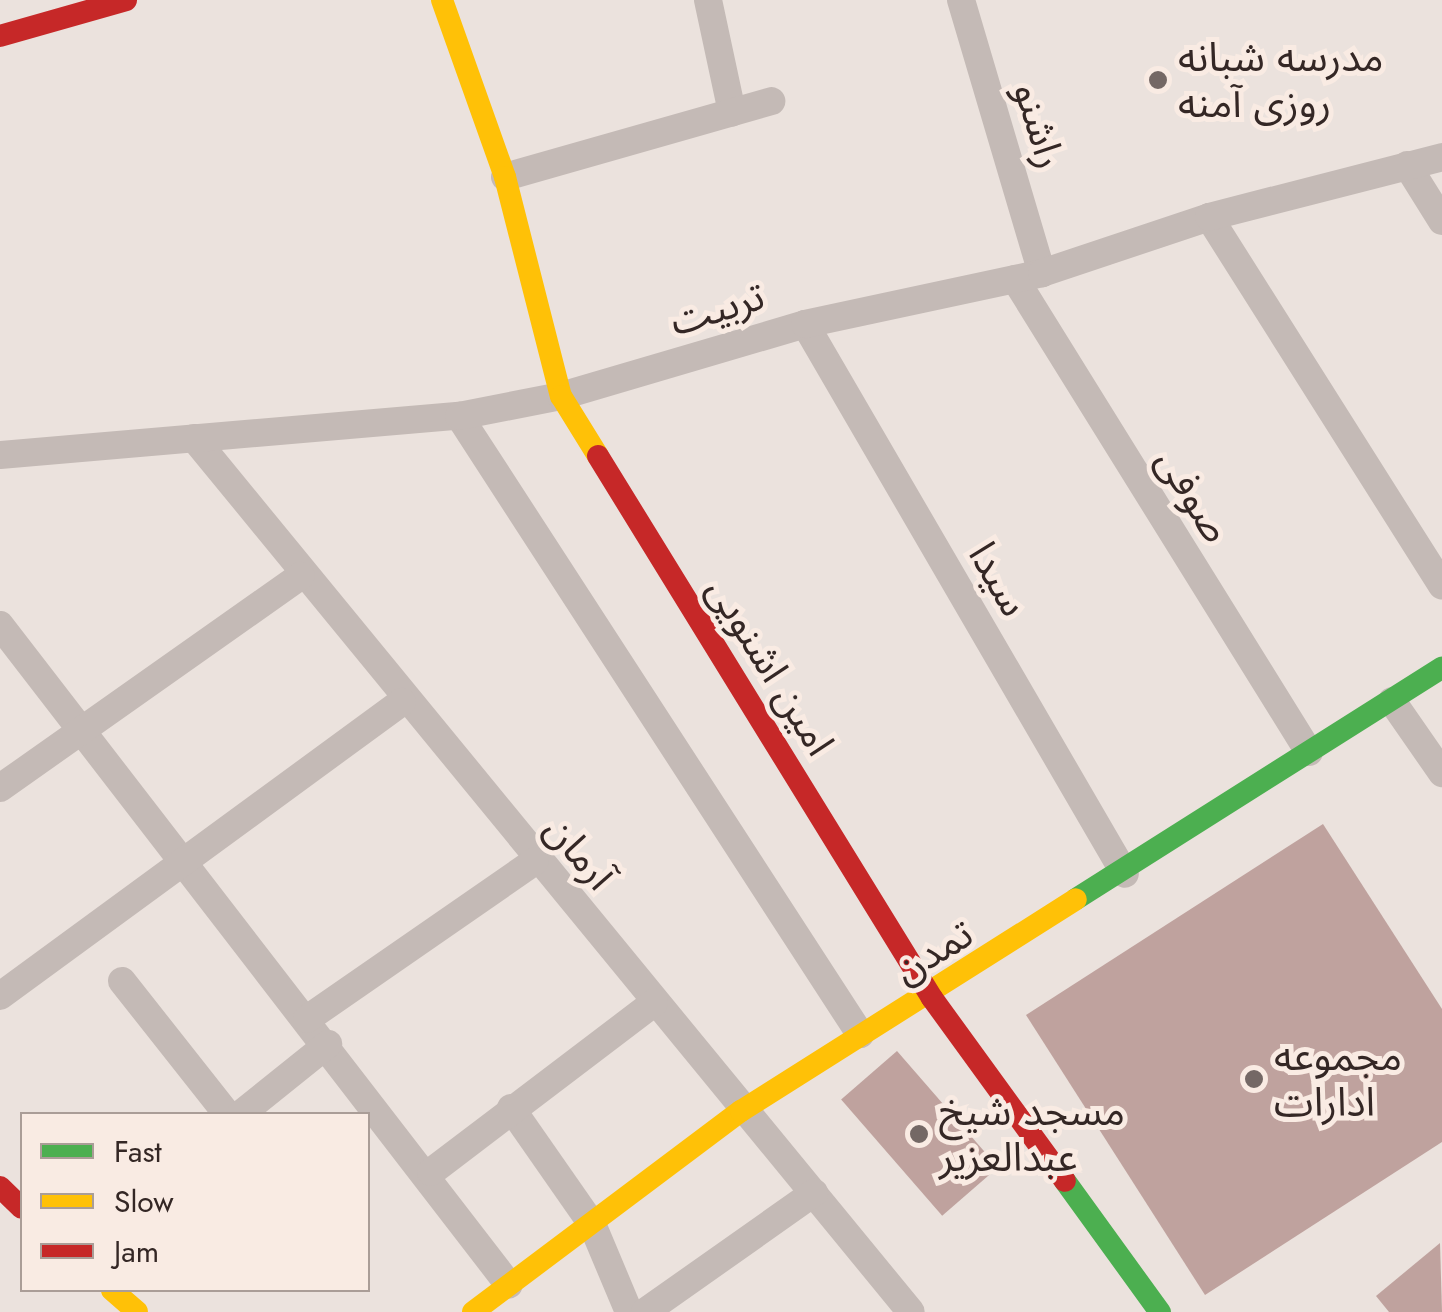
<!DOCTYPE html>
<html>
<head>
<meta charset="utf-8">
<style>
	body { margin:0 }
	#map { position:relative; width:1442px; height:1312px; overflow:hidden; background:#ebe2dd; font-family:Jost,"Noto Sans Arabic",sans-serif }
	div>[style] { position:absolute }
	.building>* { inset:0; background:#bfa29e; transform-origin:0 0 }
	.street>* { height:28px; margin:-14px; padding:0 14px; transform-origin:14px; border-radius:14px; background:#c4bab6 }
	.fast>* { height:22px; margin:-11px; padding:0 11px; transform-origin:11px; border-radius:11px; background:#4caf50 }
	.slow>* { height:22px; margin:-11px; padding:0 11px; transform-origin:11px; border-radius:11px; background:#ffc107 }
	.jam>* { height:22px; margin:-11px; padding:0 11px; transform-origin:11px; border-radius:11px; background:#c62828 }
	.dots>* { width:28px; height:28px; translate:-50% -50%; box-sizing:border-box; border:5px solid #f9ebe3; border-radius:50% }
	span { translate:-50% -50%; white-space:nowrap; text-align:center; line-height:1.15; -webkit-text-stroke:10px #f9ebe3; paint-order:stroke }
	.poi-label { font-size:40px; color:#342725 }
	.left { translate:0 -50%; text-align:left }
	.street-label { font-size:40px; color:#342725 }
	.legend { position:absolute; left:20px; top:1112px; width:350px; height:180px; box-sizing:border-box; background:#f9ebe3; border:2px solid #aa9d97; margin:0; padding:12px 18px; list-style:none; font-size:30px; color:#342725 }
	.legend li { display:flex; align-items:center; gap:20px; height:50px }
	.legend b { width:50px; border:2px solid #aa9d97 }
</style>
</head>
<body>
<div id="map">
	<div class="building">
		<div style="clip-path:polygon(1323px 824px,1442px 1009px,1442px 1142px,1205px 1295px,1026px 1015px)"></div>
		<div style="left:897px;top:1051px;width:154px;height:74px;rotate:49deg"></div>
		<div style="clip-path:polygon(1440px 1243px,1442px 1312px,1389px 1312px,1376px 1296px)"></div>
	</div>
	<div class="street">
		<div style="left:708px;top:0;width:115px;rotate:77.9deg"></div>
		<div style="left:961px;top:0;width:285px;rotate:73.5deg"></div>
		<div style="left:1407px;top:165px;width:66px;rotate:58deg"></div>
		<div style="left:505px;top:177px;width:277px;rotate:-15.9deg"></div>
		<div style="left:1209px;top:217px;width:436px;rotate:57.7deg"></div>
		<div style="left:1015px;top:279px;width:557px;rotate:58.14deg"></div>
		<div style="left:805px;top:324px;width:636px;rotate:59.81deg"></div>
		<div style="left:459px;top:416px;width:737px;rotate:57.02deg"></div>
		<div style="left:194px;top:438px;width:1130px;rotate:50.64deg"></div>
		<div style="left:0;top:455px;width:461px;rotate:-4.9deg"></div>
		<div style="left:459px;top:416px;width:104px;rotate:-11.1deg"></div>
		<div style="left:561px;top:396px;width:254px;rotate:-16.4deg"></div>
		<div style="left:805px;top:324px;width:242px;rotate:-12.1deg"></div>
		<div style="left:1042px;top:273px;width:176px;rotate:-18.5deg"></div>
		<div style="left:1209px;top:217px;width:241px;rotate:-14.4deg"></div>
		<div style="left:0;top:625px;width:833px;rotate:52.36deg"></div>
		<div style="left:1392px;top:701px;width:88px;rotate:55.2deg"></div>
		<div style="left:0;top:788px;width:368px;rotate:-35.2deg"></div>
		<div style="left:122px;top:981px;width:169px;rotate:51.7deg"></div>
		<div style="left:0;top:996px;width:498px;rotate:-36.2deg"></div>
		<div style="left:307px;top:1019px;width:277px;rotate:-34.7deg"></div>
		<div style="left:511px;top:1108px;width:141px;rotate:55.1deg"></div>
		<div style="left:592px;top:1224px;width:95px;rotate:67.2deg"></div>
		<div style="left:241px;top:1114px;width:112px;rotate:-38.8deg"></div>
		<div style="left:431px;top:1172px;width:280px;rotate:-37.2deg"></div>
		<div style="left:645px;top:1312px;width:207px;rotate:-35.2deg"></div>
	</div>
	<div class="fast">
		<div style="left:1076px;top:899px;width:433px;rotate:-32.3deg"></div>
		<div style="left:1065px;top:1181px;width:162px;rotate:54.1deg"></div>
	</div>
	<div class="slow">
		<div style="left:442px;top:0;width:188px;rotate:70.4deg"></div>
		<div style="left:505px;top:177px;width:226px;rotate:75.7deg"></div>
		<div style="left:561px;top:396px;width:70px;rotate:58.3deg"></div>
		<div style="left:112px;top:1290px;width:33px;rotate:41deg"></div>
		<div style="left:473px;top:1312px;width:335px;rotate:-36.9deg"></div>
		<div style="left:741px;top:1111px;width:396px;rotate:-32.3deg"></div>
	</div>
	<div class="jam">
		<div style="left:0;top:36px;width:131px;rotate:-15.9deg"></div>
		<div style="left:598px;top:456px;width:637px;rotate:58.36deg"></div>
		<div style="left:932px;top:998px;width:226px;rotate:54deg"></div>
		<div style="left:0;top:1187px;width:30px;rotate:44deg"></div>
	</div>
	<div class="dots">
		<div style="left:1158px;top:80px;background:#746865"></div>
		<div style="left:1254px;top:1079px;background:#746865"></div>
		<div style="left:919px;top:1134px;background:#746865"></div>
	</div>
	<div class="poi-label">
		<span class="left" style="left:1178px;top:80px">مدرسه شبانه<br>روزی آمنه</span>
		<span class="left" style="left:1274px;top:1079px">مجموعه<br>ادارات</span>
		<span class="left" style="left:939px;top:1134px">مسجد شیخ<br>عبدالعزیر</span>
	</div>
	<div class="street-label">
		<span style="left:1040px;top:125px;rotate:73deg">راشنو</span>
		<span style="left:717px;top:308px;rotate:-17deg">تربیت</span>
		<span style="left:1194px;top:495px;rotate:58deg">صوفی</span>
		<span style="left:999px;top:579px;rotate:60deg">سیدا</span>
		<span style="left:771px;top:666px;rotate:58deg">امین اشنویی</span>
		<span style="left:580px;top:852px;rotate:50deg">آرمان</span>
		<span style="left:933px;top:951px;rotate:-31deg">تمدن</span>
	</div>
	<ul class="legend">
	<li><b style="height:12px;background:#4caf50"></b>Fast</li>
	<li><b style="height:12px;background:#ffc107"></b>Slow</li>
	<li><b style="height:12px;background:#c62828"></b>Jam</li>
	</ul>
</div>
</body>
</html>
